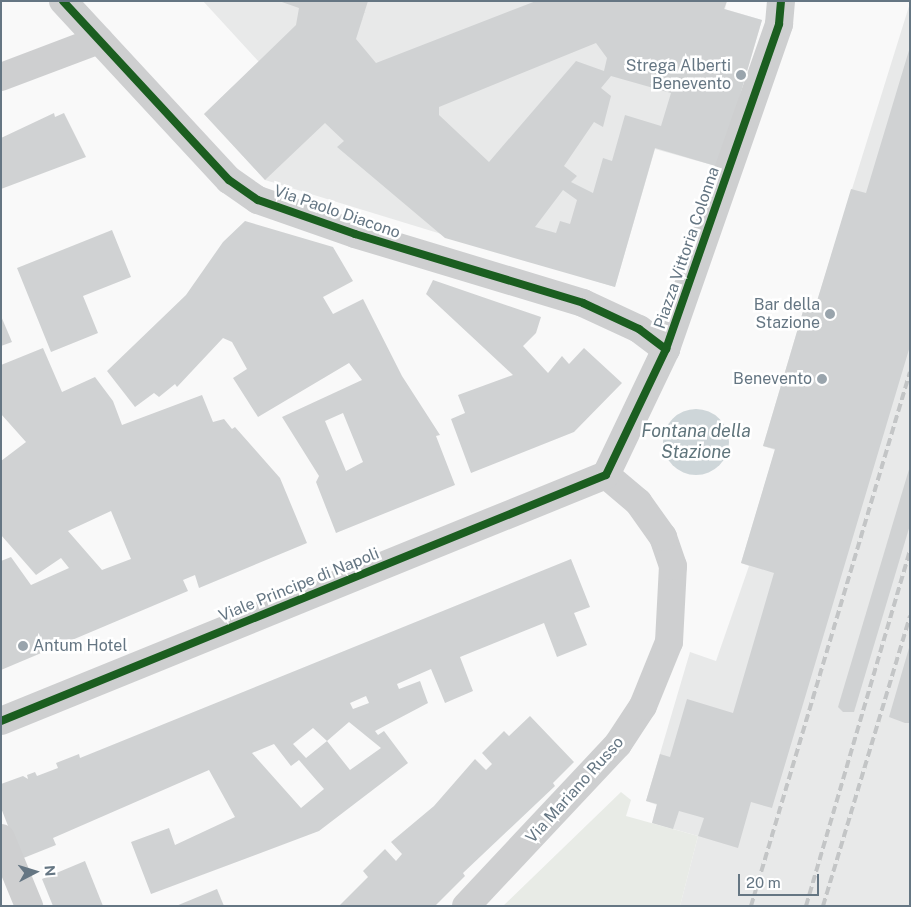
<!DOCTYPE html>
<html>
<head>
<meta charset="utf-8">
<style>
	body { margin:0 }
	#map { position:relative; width:911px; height:907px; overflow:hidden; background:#f9f9f9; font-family:"Public Sans",sans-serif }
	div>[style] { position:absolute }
	.built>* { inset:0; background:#e8e9e9 }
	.green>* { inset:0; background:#e8ebe6 }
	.water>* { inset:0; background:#ced6d9 }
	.round { border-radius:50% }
	.building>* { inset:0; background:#d0d2d3 }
	.minor>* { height:28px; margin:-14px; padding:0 14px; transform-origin:14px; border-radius:14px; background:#cecfd0 }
	.tertiary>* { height:28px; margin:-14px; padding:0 14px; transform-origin:14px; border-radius:14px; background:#cecfd0 }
	.rail>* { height:4px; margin-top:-2px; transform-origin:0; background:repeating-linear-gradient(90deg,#c3c5c6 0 8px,transparent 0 12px) }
	.cycleway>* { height:8px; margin:-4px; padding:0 4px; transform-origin:4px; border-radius:4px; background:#1b5e20 }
	.dots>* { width:14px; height:14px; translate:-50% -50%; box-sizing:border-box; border:2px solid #fff; border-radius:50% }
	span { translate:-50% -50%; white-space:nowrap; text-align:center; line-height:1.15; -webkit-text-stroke:5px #fff; paint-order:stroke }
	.poi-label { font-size:16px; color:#657683 }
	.right { translate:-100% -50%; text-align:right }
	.left { translate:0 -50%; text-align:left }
	.street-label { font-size:16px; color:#657683 }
	.water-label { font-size:18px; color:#60757c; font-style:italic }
	.frame { position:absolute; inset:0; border:2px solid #657683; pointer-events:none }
	.north { position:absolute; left:10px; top:847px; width:50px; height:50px; -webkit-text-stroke:4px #fff; paint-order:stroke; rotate:85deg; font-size:14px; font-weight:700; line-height:20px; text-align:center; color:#657683 }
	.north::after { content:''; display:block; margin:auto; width:18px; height:22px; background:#657683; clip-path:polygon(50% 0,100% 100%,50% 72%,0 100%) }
	.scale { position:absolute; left:738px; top:874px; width:81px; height:22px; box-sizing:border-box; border:2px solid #657683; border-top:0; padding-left:6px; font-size:15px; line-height:18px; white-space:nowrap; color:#657683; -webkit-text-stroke:4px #fff; paint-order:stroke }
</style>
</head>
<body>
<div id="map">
	<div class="built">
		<div style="clip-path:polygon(203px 1px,727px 1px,725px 9px,762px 20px,719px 167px,655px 149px,615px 287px,265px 180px,204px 114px,259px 62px)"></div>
		<div style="clip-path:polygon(910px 3px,910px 906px,680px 906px,698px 836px,652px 823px,657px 805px,646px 801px,690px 652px,716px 661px,749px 566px,741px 563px,775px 450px,763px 446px,804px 308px,814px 311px)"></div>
	</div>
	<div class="green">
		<div style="clip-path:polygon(621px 792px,631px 800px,626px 816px,698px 836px,680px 906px,503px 906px)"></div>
	</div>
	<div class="water">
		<div class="round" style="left:663px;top:409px;width:66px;height:66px"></div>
	</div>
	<div class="building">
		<div style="clip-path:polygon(evenodd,279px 1px,368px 1px,356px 39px,376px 63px,536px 1px,727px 1px,724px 9px,762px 20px,719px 167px,655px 148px,615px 287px,445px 238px,337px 147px,344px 141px,325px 123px,265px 180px,204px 114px,296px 25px,299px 8px,279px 1px,596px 43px,607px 58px,604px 71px,576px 61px,489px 162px,439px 115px,439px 107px,596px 43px,279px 1px,611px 76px,671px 93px,661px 126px,625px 115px,612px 161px,603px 158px,593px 193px,571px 182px,577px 176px,564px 166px,594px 122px,603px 127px,611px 96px,601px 88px,611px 76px,279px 1px,563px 190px,577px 200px,570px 224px,560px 221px,556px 233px,535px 227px,563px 190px)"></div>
		<div style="clip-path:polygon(910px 47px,910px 346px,772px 808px,751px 802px,738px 848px,698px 836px,704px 818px,679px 811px,673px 829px,652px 823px,657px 804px,646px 801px,660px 754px,670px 757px,687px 699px,733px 713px,774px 573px,741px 563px,775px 449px,763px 446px,804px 308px,814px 311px,851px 189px,866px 193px)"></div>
		<div style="clip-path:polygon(54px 113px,55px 117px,64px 113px,86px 157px,1px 189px,1px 138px)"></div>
		<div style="clip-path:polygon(evenodd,245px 221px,333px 247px,353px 281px,323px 297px,333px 314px,363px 299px,402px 376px,440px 435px,436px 436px,455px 485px,336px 533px,316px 482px,319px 476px,282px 417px,362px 380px,349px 363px,258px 417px,233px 378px,247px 369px,232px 342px,223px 338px,177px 387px,175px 384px,159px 397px,154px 393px,135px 407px,107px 371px,186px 295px,223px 242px,245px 221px,343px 413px,363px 462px,346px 471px,325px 421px,343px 413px)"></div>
		<div style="clip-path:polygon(112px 230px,131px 277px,83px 296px,98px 333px,51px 352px,17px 268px)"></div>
		<div style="clip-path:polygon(433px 280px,541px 317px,536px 333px,523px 346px,548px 373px,562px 356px,569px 364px,584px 348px,622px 383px,574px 432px,471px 473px,451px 419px,465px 413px,458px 395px,513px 375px,426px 294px)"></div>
		<div style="clip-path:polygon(1px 316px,12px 342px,1px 346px)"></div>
		<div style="clip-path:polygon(evenodd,43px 348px,62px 392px,95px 377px,113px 401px,122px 425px,202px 395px,213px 422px,224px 419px,232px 429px,235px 427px,280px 478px,307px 543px,199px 588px,195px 575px,183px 580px,188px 591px,1px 670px,1px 561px,11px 557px,31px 585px,69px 568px,61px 558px,36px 575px,1px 535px,1px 461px,26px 442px,1px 414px,1px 365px,43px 348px,111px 511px,131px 559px,102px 570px,68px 531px,111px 511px)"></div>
		<div style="clip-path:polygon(910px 466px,910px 525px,854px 712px,843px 712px,838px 707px)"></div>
		<div style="clip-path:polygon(evenodd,571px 559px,590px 607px,574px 613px,587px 645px,557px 657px,544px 623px,460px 657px,473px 691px,445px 703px,431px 669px,397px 684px,399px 689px,420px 681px,428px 703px,375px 731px,378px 735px,384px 731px,408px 763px,319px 831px,151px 894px,131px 842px,169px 828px,175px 845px,235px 817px,209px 770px,53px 838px,56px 845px,21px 859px,1px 808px,1px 784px,23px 776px,28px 779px,27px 775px,35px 772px,37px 776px,58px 768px,56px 763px,79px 754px,80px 758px,571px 559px,366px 696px,369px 703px,353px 709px,350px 703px,366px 696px,571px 559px,349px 722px,381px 748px,350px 770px,327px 741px,306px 758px,293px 744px,313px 728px,327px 741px,349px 722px,571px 559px,274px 744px,291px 766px,299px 760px,324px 789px,301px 808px,252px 753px,274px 744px)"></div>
		<div style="clip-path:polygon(909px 648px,910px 723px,905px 723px,889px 717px)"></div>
		<div style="clip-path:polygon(530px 716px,574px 762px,553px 783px,555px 786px,463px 873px,465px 876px,435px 906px,339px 906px,368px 877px,363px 871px,385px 849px,396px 861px,402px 854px,391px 842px,434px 806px,475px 759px,486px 770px,492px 764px,482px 753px,504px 731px,509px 736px)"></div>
		<div style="clip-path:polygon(85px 861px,103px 906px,53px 906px,42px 879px)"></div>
		<div style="clip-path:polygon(217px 889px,224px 906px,176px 906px)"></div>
	</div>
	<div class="minor">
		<div style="left:63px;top:1px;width:244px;rotate:47.2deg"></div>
		<div style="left:229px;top:180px;width:35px;rotate:35deg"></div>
		<div style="left:258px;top:200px;width:103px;rotate:19.3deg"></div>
		<div style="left:355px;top:234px;width:238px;rotate:16.8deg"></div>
		<div style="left:583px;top:303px;width:62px;rotate:24.9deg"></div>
		<div style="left:639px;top:329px;width:34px;rotate:37deg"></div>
		<div style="left:1px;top:77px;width:105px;rotate:-20.7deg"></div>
		<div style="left:1px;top:838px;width:74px;rotate:67.6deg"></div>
		<div style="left:466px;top:906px;width:222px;rotate:-46.8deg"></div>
		<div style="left:618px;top:744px;width:45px;rotate:-56.7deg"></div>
		<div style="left:643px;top:706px;width:69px;rotate:-67.9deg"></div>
		<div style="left:669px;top:642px;width:76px;rotate:-87deg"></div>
		<div style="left:673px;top:566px;width:31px;rotate:-109deg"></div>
		<div style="left:663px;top:537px;width:43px;rotate:-125.5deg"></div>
		<div style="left:638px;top:502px;width:42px;rotate:-139.8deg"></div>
	</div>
	<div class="tertiary">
		<div style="left:1px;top:721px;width:653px;rotate:-22.13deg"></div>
		<div style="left:606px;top:475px;width:140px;rotate:-64.5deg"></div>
		<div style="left:666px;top:349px;width:344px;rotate:-70.8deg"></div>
		<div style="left:779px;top:24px;width:23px;rotate:-85deg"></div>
	</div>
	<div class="rail">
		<div style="left:751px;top:906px;width:557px;rotate:-73.42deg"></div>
		<div style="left:806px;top:906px;width:371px;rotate:-73.7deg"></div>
		<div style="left:823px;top:906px;width:303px;rotate:-73.3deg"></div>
	</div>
	<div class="cycleway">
		<div style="left:63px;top:1px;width:244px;rotate:47.2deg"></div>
		<div style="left:229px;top:180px;width:35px;rotate:35deg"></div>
		<div style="left:258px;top:200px;width:103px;rotate:19.3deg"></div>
		<div style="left:355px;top:234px;width:238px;rotate:16.8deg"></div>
		<div style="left:583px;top:303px;width:62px;rotate:24.9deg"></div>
		<div style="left:639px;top:329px;width:34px;rotate:37deg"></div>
		<div style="left:1px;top:721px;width:653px;rotate:-22.13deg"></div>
		<div style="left:606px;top:475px;width:140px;rotate:-64.5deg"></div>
		<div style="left:666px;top:349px;width:344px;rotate:-70.8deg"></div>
		<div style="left:779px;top:24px;width:23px;rotate:-85deg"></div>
	</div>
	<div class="dots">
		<div style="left:741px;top:75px;background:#99a4ac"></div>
		<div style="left:830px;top:314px;background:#99a4ac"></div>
		<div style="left:822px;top:379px;background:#99a4ac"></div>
		<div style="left:23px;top:646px;background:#99a4ac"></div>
	</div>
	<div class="poi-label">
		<span class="right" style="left:731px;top:75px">Strega Alberti<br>Benevento</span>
		<span class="right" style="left:820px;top:314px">Bar della<br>Stazione</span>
		<span class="right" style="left:812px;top:379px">Benevento</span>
		<span class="left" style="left:33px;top:646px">Antum Hotel</span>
	</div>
	<div class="street-label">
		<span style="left:337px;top:212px;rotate:19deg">Via Paolo Diacono</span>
		<span style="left:687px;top:248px;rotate:-71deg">Piazza Vittoria Colonna</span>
		<span style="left:299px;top:585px;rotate:-22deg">Viale Principe di Napoli</span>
		<span style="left:575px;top:790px;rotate:-48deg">Via Mariano Russo</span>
	</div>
	<div class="water-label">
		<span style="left:696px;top:442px">Fontana della<br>Stazione</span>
	</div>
	<div class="frame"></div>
	<div class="north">N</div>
	<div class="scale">20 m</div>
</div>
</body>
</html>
